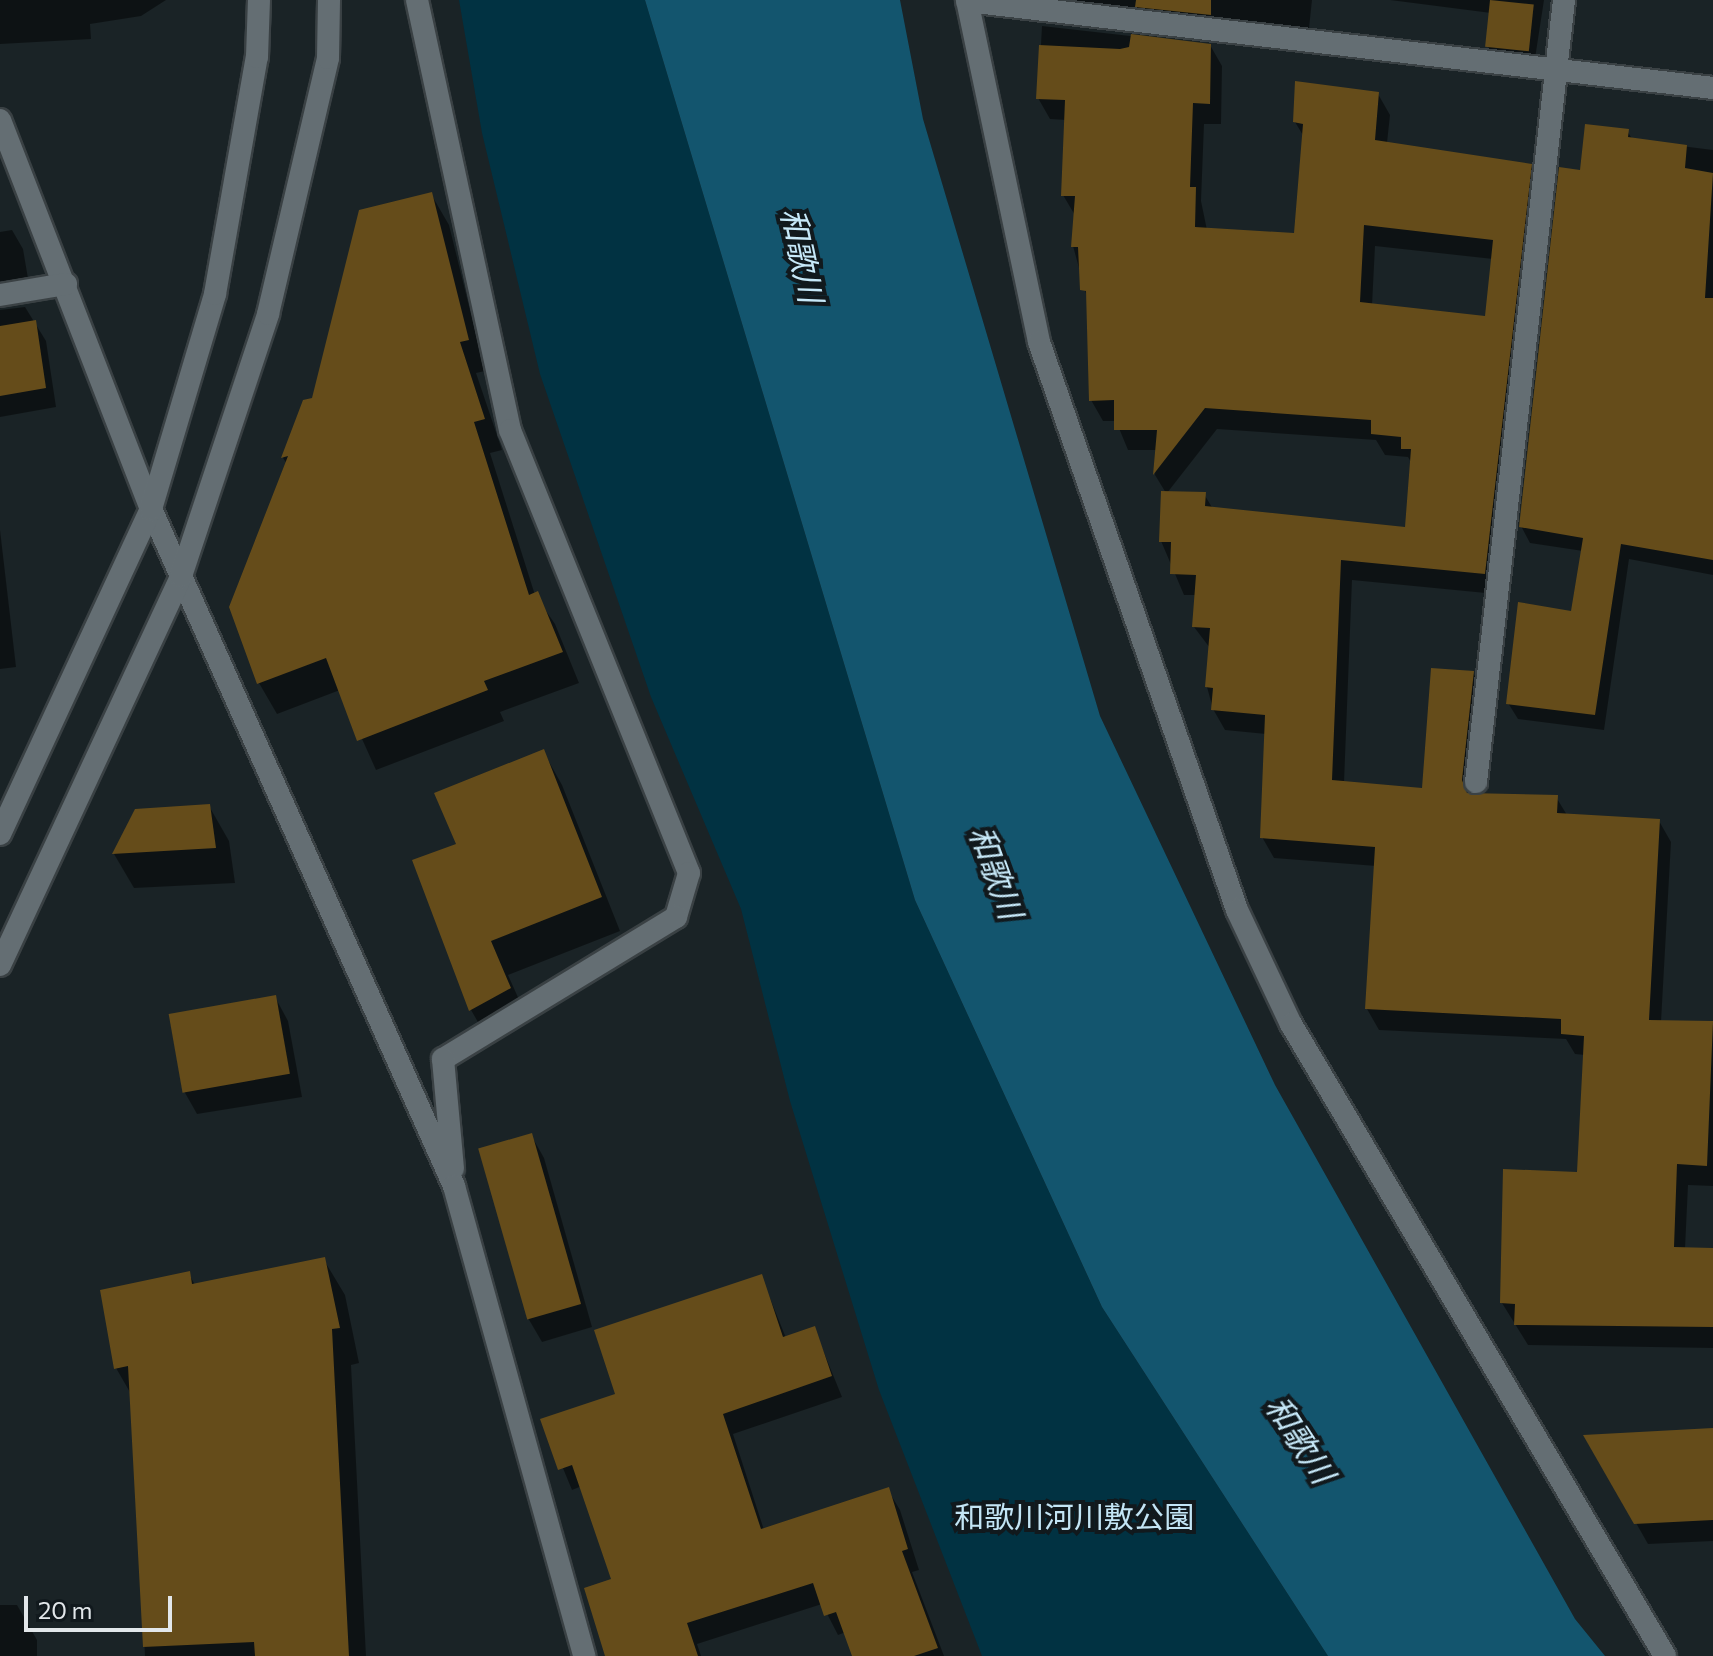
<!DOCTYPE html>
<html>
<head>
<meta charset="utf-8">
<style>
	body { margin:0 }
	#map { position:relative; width:1713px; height:1656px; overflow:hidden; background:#1a2326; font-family:Commissioner,"Noto Sans JP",sans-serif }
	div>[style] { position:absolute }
	.green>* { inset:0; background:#013242 }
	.water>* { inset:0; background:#13556e }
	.shadow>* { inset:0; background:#0007 }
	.building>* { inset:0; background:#654c1a; transform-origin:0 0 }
	.roads { filter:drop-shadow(2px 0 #3a4144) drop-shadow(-2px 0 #3a4144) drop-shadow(0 2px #3a4144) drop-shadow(0 -2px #3a4144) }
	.minor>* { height:22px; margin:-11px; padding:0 11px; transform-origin:11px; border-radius:11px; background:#646e73 }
	.tertiary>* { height:22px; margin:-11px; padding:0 11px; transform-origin:11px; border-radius:11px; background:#646e73 }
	span { translate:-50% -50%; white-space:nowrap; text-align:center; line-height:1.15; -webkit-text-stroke:8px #11191d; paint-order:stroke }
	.park-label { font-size:30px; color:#c3e5f5 }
	.water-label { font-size:32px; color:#c7e9f9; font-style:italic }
	.scale { position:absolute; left:24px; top:1596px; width:148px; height:36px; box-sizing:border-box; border:4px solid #e2e7ea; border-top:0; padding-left:10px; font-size:24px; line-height:28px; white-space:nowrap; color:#e2e7ea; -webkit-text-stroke:6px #11191d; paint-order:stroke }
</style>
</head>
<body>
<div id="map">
	<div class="green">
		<div style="clip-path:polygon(459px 0,645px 0,915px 900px,1102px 1307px,1328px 1656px,982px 1656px,879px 1390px,790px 1101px,741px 909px,651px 697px,540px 374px,482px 133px)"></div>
	</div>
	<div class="water">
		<div style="clip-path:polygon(645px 0,900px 0,923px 119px,1100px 716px,1275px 1085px,1575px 1619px,1605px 1656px,1328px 1656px,1102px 1307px,915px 900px)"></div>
	</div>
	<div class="shadow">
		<div style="clip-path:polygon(0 0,166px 0,141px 16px,90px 24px,91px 39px,0 44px)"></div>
		<div style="clip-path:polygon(1021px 0,1312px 0,1307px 47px)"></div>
		<div style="clip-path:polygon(1390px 0,1544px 0,1534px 65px,1496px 61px,1488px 47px,1491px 13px)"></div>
		<div style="clip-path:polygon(evenodd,1042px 26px,1210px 45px,1222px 66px,1221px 124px,1204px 124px,1201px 201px,1207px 230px,1296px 235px,1304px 137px,1295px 122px,1378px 94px,1390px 115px,1387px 143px,1530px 165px,1542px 186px,1496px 594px,1352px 580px,1344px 783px,1423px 790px,1473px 673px,1485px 694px,1474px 795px,1556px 797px,1567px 815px,1659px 821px,1671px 842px,1661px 1022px,1713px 1025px,1713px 1186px,1688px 1185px,1685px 1249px,1713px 1250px,1713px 1348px,1528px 1345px,1502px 1303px,1579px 1174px,1585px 1055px,1575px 1054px,1566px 1039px,1379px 1030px,1367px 1009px,1376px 866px,1274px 858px,1262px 837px,1266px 734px,1225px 730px,1213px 709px,1207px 687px,1210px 648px,1194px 627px,1197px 595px,1184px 595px,1161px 541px,1166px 493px,1155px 475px,1157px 450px,1128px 450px,1116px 421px,1103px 421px,1091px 400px,1088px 301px,1073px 246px,1076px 217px,1063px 195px,1066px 120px,1050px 119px,1038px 98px,1042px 26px,1375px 246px,1493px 259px,1486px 319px,1372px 306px,1375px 246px,1042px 26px,1217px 429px,1376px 440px,1385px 455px,1408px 457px,1412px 464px,1407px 529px,1213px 509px,1204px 494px,1167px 493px,1217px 429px)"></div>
		<div style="clip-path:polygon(1627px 131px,1633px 140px,1713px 150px,1713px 575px,1629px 559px,1604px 730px,1518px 719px,1508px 703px,1573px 614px,1583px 551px,1530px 543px,1521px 526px,1582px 172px)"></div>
		<div style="clip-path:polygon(431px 194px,449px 225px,485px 371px,476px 373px,502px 450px,490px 453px,535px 595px,555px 624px,579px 683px,500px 712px,504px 721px,376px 770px,340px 690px,277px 714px,259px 683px,287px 464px,283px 458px,304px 402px,314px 399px)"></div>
		<div style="clip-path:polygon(12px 230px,23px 249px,31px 296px,2px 303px,0 309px,0 232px)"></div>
		<div style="clip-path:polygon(25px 307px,46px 341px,56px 407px,0 417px,0 310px)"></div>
		<div style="clip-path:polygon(0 530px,16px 667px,0 669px)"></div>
		<div style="clip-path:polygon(543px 751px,562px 785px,620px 931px,508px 975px,529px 1022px,490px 1043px,471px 1010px,414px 861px,458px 845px)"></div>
		<div style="clip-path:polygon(209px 806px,229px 841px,235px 883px,134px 888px,114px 854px)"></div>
		<div style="clip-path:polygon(275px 997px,288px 1021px,302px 1097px,197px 1114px,184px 1091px)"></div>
		<div style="clip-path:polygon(531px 1135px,544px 1158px,592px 1327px,542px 1342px,528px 1318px,481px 1149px)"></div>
		<div style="clip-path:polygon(324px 1260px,345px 1295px,359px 1363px,351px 1365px,366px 1656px,145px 1656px,131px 1394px,116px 1368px,189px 1274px,195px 1285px)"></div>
		<div style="clip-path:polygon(761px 1276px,786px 1338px,814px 1328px,842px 1397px,733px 1434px,764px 1530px,888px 1490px,900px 1510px,919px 1570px,912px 1572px,944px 1656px,855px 1656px,846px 1632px,838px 1635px,822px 1604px,697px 1644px,701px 1656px,607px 1656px,614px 1580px,582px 1486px,572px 1490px,543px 1420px,618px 1395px)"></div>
		<div style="clip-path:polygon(1713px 1430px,1713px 1541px,1648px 1544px,1587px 1437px)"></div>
		<div style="clip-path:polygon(0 1605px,17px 1605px,37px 1640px,37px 1656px,0 1656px)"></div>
	</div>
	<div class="building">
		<div style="clip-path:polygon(1136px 0,1211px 0,1211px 15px,1135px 7px)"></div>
		<div style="left:1490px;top:0;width:44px;height:47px;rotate:6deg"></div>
		<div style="clip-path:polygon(evenodd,1131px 34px,1211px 44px,1210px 104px,1193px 103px,1190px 187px,1196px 187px,1195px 227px,1294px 233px,1303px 124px,1293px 122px,1295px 81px,1379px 92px,1375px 140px,1532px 164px,1485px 574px,1341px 560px,1332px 780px,1422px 788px,1431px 668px,1474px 671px,1462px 780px,1467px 793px,1558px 795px,1557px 813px,1660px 819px,1649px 1020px,1713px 1021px,1707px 1166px,1677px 1164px,1674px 1247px,1713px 1248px,1713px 1327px,1514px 1325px,1515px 1304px,1500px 1303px,1503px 1169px,1577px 1172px,1584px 1036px,1561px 1034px,1561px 1019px,1365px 1009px,1375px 847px,1260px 838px,1265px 715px,1211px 710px,1213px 688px,1205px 687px,1210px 628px,1192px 627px,1196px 575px,1170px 574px,1171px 542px,1159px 542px,1161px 491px,1206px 492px,1205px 506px,1405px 527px,1411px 449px,1401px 449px,1401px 437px,1371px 434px,1371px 420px,1205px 408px,1153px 475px,1157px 430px,1114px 430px,1114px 400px,1089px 401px,1086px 291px,1080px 290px,1078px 247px,1071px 247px,1075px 196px,1061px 196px,1065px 100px,1036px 99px,1039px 45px,1120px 49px,1129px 47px,1131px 34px,1364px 225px,1493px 240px,1485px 316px,1360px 302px,1364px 225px)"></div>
		<div style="clip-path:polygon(1585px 124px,1629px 129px,1628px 137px,1687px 145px,1685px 168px,1713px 173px,1705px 298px,1713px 298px,1713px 560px,1621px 544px,1595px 715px,1506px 704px,1518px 602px,1571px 611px,1583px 538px,1519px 527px,1559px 167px,1580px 170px)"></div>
		<div style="clip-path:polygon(432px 192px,469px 340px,460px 342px,485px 419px,474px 422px,529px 595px,538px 591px,563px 652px,484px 681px,488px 690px,357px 741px,326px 658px,257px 684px,229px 607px,288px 456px,281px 458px,303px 400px,312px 398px,359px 210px)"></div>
		<div style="clip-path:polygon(36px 320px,46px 388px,0 396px,0 326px)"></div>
		<div style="clip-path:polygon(544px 749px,602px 897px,491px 941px,511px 988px,469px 1011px,412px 860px,456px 844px,434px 793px)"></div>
		<div style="clip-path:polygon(210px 804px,216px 848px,112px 854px,135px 809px)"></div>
		<div style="left:276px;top:995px;width:80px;height:109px;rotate:80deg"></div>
		<div style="left:532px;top:1133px;width:178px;height:56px;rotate:74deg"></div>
		<div style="clip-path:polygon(325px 1257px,340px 1328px,332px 1329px,349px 1656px,255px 1656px,254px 1642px,143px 1647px,128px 1366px,114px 1369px,100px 1290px,190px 1271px,192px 1284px)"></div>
		<div style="clip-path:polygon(762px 1274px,783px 1337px,815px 1326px,832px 1376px,723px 1414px,761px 1529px,889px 1487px,908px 1549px,902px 1551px,938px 1648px,914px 1656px,852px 1656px,836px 1612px,824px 1616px,813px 1583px,687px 1623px,698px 1656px,605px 1656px,584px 1588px,611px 1579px,572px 1465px,558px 1470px,540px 1419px,615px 1394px,594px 1330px)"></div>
		<div style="clip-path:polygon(1713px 1428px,1713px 1520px,1634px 1524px,1583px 1435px)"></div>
	</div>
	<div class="roads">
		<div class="minor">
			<div style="left:417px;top:0;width:440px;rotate:77.8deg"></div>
			<div style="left:510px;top:430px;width:478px;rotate:68deg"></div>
			<div style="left:689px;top:873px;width:46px;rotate:106.5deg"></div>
			<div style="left:676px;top:917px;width:273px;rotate:148.6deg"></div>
			<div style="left:443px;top:1059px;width:110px;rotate:84.8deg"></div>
			<div style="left:967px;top:0;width:349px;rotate:78.1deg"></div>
			<div style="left:1039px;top:342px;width:602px;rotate:70.78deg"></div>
			<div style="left:1237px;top:910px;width:126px;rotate:64.7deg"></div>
			<div style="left:1291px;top:1024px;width:734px;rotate:59.38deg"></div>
			<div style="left:967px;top:1px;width:751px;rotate:6.65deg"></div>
			<div style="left:0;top:120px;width:417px;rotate:68.8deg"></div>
			<div style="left:151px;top:509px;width:742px;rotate:65.89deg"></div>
			<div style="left:454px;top:1186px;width:488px;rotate:74.5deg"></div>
			<div style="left:0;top:295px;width:67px;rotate:-9.5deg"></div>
			<div style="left:1476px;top:782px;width:787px;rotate:-83.58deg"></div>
		</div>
		<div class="tertiary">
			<div style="left:0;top:834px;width:358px;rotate:-65.1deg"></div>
			<div style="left:151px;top:509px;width:224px;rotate:-73.4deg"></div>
			<div style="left:215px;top:294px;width:241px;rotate:-80deg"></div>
			<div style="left:257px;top:57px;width:57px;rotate:-88deg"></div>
			<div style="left:0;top:965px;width:429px;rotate:-65deg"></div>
			<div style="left:181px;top:576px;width:276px;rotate:-71.6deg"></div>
			<div style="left:268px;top:314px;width:263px;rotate:-76.8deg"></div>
			<div style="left:328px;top:58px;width:58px;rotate:-89deg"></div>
		</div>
	</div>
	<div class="park-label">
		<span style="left:1074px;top:1516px">和歌川河川敷公園</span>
	</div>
	<div class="water-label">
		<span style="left:803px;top:255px;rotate:78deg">和歌川</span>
		<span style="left:997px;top:872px;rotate:70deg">和歌川</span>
		<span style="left:1301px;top:1439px;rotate:57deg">和歌川</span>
	</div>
	<div class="scale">20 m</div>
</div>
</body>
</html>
